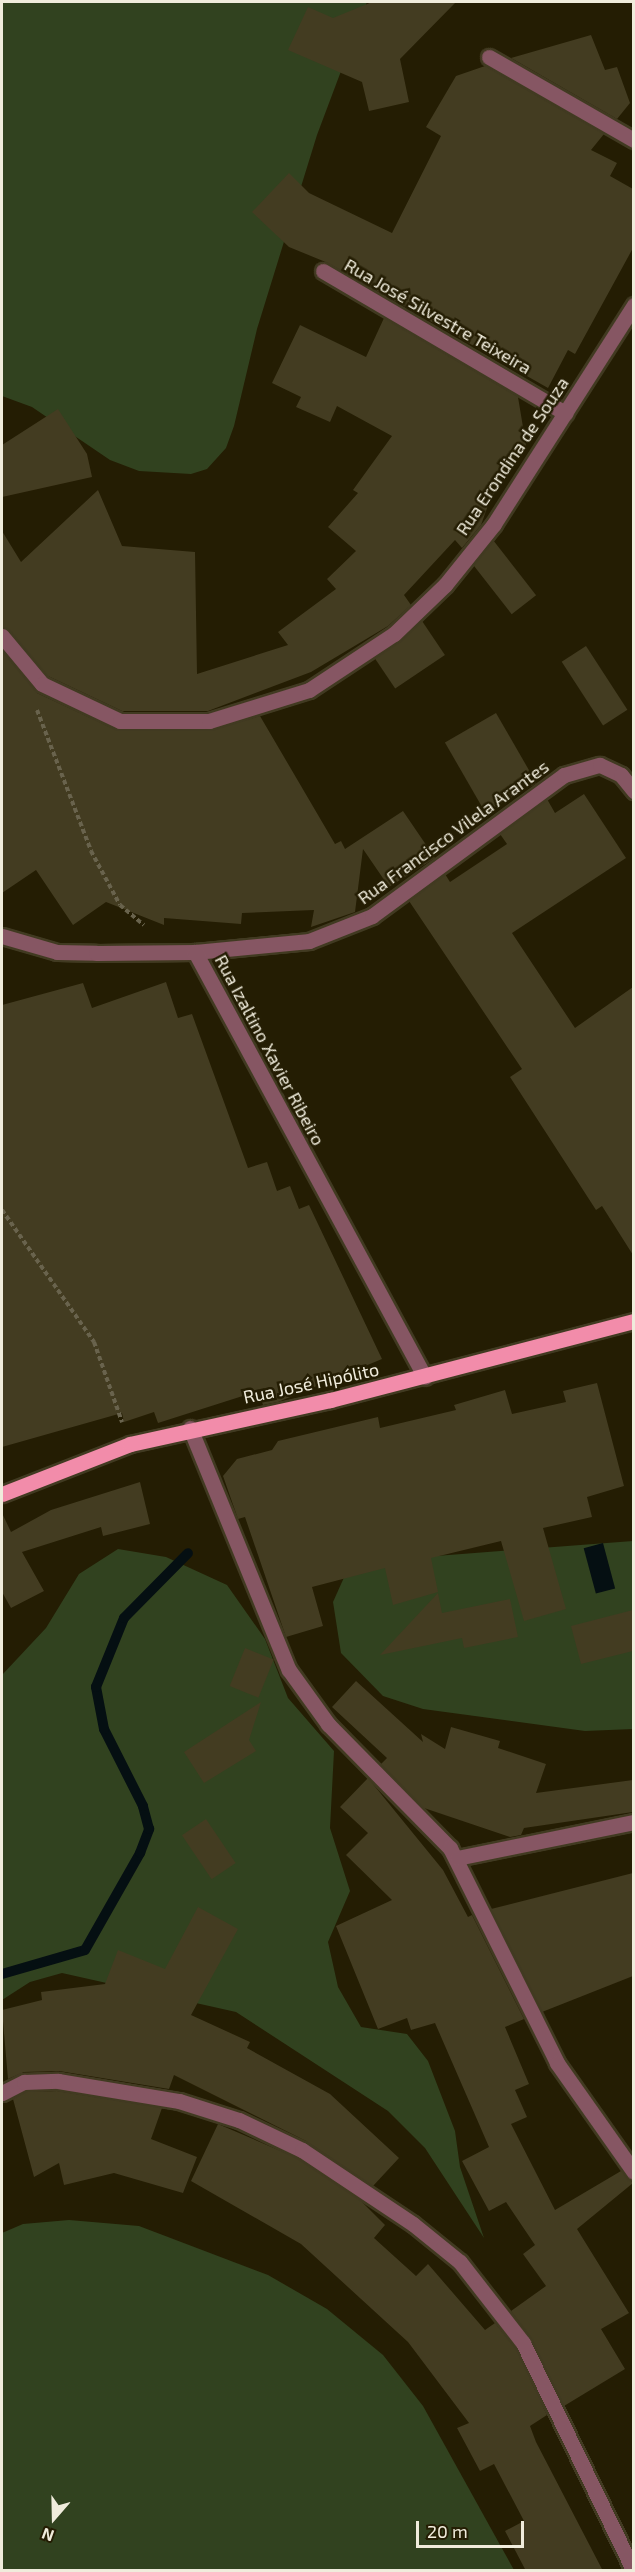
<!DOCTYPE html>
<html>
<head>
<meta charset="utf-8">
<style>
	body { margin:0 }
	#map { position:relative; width:635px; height:2572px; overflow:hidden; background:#241d03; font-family:"Exo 2",sans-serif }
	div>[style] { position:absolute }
	.green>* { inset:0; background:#31421f }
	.water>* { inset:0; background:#050f12; transform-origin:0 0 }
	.stream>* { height:10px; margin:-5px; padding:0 5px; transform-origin:5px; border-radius:5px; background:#050f12 }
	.building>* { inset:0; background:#433c21; transform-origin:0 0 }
	.path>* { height:4px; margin-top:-2px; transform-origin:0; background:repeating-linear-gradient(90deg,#69634d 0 4.5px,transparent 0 7.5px) }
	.roads { filter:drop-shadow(2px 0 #413a21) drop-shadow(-2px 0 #413a21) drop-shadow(0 2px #413a21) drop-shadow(0 -2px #413a21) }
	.minor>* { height:15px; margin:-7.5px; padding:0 7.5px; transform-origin:7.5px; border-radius:7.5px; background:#865663 }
	.major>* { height:15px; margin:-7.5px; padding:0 7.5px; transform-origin:7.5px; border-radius:7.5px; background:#f28caa }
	span { translate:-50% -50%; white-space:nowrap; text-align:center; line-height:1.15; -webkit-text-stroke:5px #241d03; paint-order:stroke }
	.street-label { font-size:18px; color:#f0ecdc }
	.frame { position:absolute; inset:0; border:3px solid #f0ecdc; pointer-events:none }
	.north { position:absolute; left:24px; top:2488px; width:60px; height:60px; -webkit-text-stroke:4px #241d03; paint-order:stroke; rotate:200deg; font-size:16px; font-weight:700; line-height:24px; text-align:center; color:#f0ecdc }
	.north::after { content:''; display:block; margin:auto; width:21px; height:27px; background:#f0ecdc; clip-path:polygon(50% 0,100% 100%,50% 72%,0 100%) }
	.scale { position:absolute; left:416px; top:2521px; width:108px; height:27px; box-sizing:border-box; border:3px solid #f0ecdc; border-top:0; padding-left:8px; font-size:18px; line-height:21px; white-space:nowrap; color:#f0ecdc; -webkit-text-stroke:4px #241d03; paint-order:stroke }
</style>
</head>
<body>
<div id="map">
	<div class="green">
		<div style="clip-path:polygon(2px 2px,367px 2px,317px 135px,257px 329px,234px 426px,226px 448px,207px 469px,191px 474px,139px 471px,110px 460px,32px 407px,2px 396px)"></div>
		<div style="clip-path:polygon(633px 1541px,633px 1729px,585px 1731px,423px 1709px,383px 1696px,341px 1653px,333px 1602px,346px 1573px,423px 1557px)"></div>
		<div style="clip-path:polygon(118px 1549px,166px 1557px,227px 1585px,265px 1639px,288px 1698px,334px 1751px,330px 1828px,350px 1891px,328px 1942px,338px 1987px,361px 2027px,407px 2034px,428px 2061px,455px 2131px,460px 2167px,484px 2238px,425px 2148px,388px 2111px,236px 2012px,62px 1973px,30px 1982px,2px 2000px,2px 1675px,46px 1628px,79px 1574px)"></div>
		<div style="clip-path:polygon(69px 2220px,139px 2226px,268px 2275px,327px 2309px,383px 2355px,423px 2406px,514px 2570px,2px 2570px,2px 2233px,23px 2224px)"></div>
	</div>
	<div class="water">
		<div style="left:603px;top:1543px;width:47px;height:20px;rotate:75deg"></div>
	</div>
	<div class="stream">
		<div style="left:2px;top:1974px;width:86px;rotate:-16.1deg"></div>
		<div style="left:85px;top:1950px;width:112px;rotate:-60.4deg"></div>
		<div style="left:140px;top:1853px;width:26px;rotate:-69deg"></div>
		<div style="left:149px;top:1829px;width:24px;rotate:-105deg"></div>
		<div style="left:143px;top:1806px;width:86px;rotate:-116.9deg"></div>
		<div style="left:104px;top:1729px;width:43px;rotate:-100.8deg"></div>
		<div style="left:96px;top:1687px;width:74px;rotate:-67.9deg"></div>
		<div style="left:124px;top:1618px;width:91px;rotate:-45.4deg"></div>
	</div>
	<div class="building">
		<div style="clip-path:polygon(372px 2px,456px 2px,400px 59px,409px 102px,369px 111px,362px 82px,288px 50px,308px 7px,333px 18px)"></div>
		<div style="clip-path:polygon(591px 35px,605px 70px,617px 67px,630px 103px,617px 119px,511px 58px)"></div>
		<div style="clip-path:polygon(485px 66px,604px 134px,591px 150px,617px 163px,610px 176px,633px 189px,633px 248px,575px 354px,568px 350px,548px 388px,328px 263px,289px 247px,252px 212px,289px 173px,309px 193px,392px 233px,441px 136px,426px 127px,456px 76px)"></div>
		<div style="clip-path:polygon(384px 318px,518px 397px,526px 445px,490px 500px,481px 525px,462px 548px,455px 540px,404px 595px,411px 605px,388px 626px,311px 672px,208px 711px,122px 711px,48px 676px,2px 626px,2px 531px,21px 562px,98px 490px,122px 546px,195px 552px,197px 674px,288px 645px,278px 632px,336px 589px,327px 579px,356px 551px,328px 527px,358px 493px,353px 490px,392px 436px,337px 406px,330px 422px,296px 407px,301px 397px,272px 383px,300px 325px,366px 357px)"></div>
		<div style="clip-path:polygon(58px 409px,87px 454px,92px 477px,2px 497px,2px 445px)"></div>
		<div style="left:493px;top:540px;width:70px;height:31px;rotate:52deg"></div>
		<div style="left:422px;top:621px;width:41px;height:60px;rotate:56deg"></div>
		<div style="left:586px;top:646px;width:76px;height:29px;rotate:57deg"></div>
		<div style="clip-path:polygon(2px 651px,37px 693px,116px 730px,209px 731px,260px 716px,335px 844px,341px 841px,345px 849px,403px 811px,435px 858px,389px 887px,363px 849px,355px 912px,311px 927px,314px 910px,242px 913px,241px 924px,164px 918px,164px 925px,106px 902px,73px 925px,36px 870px,2px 893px)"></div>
		<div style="left:496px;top:713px;width:81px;height:59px;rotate:60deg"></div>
		<div style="clip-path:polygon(584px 794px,626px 858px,512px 933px,575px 1028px,633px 987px,633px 1255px,602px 1206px,596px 1210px,510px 1077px,522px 1069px,409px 901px,445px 874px,450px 882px,507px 844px,500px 834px,547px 799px,555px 813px)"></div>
		<div style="clip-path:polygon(166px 982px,178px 1018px,192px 1014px,248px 1168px,267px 1162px,277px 1191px,290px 1186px,299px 1209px,309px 1205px,382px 1359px,278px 1402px,263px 1405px,258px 1391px,158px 1423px,154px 1412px,124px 1422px,122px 1413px,2px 1447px,2px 1005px,83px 983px,92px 1008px)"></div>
		<div style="clip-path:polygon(597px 1383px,624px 1486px,587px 1497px,592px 1517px,543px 1528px,566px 1609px,524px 1621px,501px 1541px,431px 1558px,438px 1592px,393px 1605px,385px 1568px,312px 1587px,323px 1626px,286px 1637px,245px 1517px,238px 1519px,223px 1476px,237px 1459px,272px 1450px,278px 1441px,378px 1417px,380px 1428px,456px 1410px,454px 1405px,505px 1390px,512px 1414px,566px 1402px,563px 1391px)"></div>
		<div style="clip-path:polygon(140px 1482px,150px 1524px,103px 1536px,101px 1527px,22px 1552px,44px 1591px,11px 1608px,2px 1592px,2px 1513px,11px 1532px,51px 1510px)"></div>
		<div style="clip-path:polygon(438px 1593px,442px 1613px,510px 1599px,518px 1637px,464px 1648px,462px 1638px,380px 1655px)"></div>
		<div style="clip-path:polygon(633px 1610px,633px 1651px,581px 1664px,571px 1626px)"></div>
		<div style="left:245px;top:1648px;width:31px;height:41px;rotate:22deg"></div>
		<div style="clip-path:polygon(356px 1681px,423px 1742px,421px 1734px,445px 1749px,451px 1727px,500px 1741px,498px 1748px,546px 1764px,536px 1793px,633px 1780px,633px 1812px,524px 1828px,521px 1835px,510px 1837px,424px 1808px,381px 1764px,387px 1758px,332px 1707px)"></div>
		<div style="clip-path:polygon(261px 1702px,249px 1740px,256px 1751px,204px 1783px,184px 1752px)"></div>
		<div style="clip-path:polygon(368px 1778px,443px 1870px,468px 1917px,472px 1915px,524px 2019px,505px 2027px,529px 2084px,515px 2090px,527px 2117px,511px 2124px,555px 2210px,621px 2171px,633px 2183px,577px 2229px,629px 2313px,601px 2329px,625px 2369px,564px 2406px,532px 2339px,511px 2311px,546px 2286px,523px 2254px,535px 2245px,506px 2202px,489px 2211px,462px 2161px,489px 2147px,435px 2023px,411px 2030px,407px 2018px,378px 2029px,336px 1926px,392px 1900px,346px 1855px,368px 1833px,340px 1807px)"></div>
		<div style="left:206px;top:1819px;width:53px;height:29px;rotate:56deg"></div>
		<div style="clip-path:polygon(633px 1873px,633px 1976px,542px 2012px,491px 1909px)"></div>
		<div style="clip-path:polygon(198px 1907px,238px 1929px,191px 2015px,250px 2042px,247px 2048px,330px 2094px,399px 2158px,373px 2186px,306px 2141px,174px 2075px,169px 2089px,59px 2071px,24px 2072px,8px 2079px,2px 2010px,42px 2000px,41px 1992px,105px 1984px,118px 1950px,165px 1969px)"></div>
		<div style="clip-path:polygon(57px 2091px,162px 2108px,151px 2139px,197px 2157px,183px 2193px,114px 2173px,64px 2185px,59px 2163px,34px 2177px,13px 2099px,26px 2092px)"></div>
		<div style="clip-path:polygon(218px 2124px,297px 2158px,360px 2200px,385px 2225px,374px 2238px,416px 2276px,428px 2264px,485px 2330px,495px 2323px,515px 2348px,547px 2415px,530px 2426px,536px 2442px,603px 2571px,526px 2571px,505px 2531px,524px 2521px,494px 2464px,480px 2471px,457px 2428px,469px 2423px,408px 2342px,301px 2244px,191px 2181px)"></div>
	</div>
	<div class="path">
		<div style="left:37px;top:710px;width:151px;rotate:69deg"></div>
		<div style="left:91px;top:851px;width:61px;rotate:61.8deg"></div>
		<div style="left:120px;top:905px;width:31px;rotate:40deg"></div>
		<div style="left:2px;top:1210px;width:161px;rotate:55.1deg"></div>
		<div style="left:94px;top:1342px;width:85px;rotate:70.7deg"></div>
	</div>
	<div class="roads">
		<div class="minor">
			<div style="left:489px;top:57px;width:167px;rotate:29.8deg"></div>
			<div style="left:323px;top:271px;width:281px;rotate:30.4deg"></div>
			<div style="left:2px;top:636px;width:62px;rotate:50.2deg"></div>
			<div style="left:42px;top:684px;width:86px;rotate:25.4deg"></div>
			<div style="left:120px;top:721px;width:89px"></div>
			<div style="left:209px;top:721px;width:105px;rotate:-17.2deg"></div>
			<div style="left:309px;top:690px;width:102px;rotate:-33.4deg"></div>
			<div style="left:394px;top:634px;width:71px;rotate:-43.9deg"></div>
			<div style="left:445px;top:585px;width:78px;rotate:-51.2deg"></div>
			<div style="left:494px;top:524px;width:260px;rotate:-57.4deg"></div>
			<div style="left:2px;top:936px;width:57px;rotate:16.2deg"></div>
			<div style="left:57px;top:952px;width:39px;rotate:1deg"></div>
			<div style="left:96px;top:953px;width:99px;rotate:-0.6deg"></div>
			<div style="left:195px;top:952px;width:115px;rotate:-5.5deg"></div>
			<div style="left:309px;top:941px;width:68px;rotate:-21.6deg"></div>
			<div style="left:372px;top:916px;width:238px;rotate:-36.3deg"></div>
			<div style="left:564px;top:775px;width:37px;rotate:-16deg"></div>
			<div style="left:600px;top:765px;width:23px;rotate:25deg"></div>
			<div style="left:621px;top:775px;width:21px;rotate:51deg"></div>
			<div style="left:195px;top:952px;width:483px;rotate:61.6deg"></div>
			<div style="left:190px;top:1428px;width:261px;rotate:67.8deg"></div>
			<div style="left:289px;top:1670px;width:67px;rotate:54.2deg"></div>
			<div style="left:328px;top:1724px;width:174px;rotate:45.5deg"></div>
			<div style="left:450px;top:1848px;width:240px;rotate:63.5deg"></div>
			<div style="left:557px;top:2063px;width:133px;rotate:54.8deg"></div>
			<div style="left:457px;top:1858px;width:181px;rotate:-11.5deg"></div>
			<div style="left:2px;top:2093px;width:25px;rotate:-27deg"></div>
			<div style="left:24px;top:2082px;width:34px;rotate:-2deg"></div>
			<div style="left:58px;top:2081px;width:123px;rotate:9.4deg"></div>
			<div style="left:179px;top:2101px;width:63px;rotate:17.6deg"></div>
			<div style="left:239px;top:2120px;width:70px;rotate:25.5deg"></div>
			<div style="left:302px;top:2150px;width:133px;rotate:33.7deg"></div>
			<div style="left:413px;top:2224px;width:60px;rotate:39deg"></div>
			<div style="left:460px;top:2262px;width:103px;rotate:52.1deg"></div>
			<div style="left:523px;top:2343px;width:252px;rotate:64.1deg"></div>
		</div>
		<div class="major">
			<div style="left:2px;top:1494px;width:137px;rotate:-21.3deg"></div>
			<div style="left:130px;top:1444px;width:205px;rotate:-12.4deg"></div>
			<div style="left:330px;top:1400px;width:314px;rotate:-14.6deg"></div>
		</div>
	</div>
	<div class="street-label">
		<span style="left:438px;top:316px;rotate:30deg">Rua José Silvestre Teixeira</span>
		<span style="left:512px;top:456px;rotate:-56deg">Rua Erondina de Souza</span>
		<span style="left:453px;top:832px;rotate:-36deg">Rua Francisco Vilela Arantes</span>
		<span style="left:270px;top:1050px;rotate:62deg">Rua Izaltino Xavier Ribeiro</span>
		<span style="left:311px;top:1383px;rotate:-12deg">Rua José Hipólito</span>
	</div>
	<div class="frame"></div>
	<div class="north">N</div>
	<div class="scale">20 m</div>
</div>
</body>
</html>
